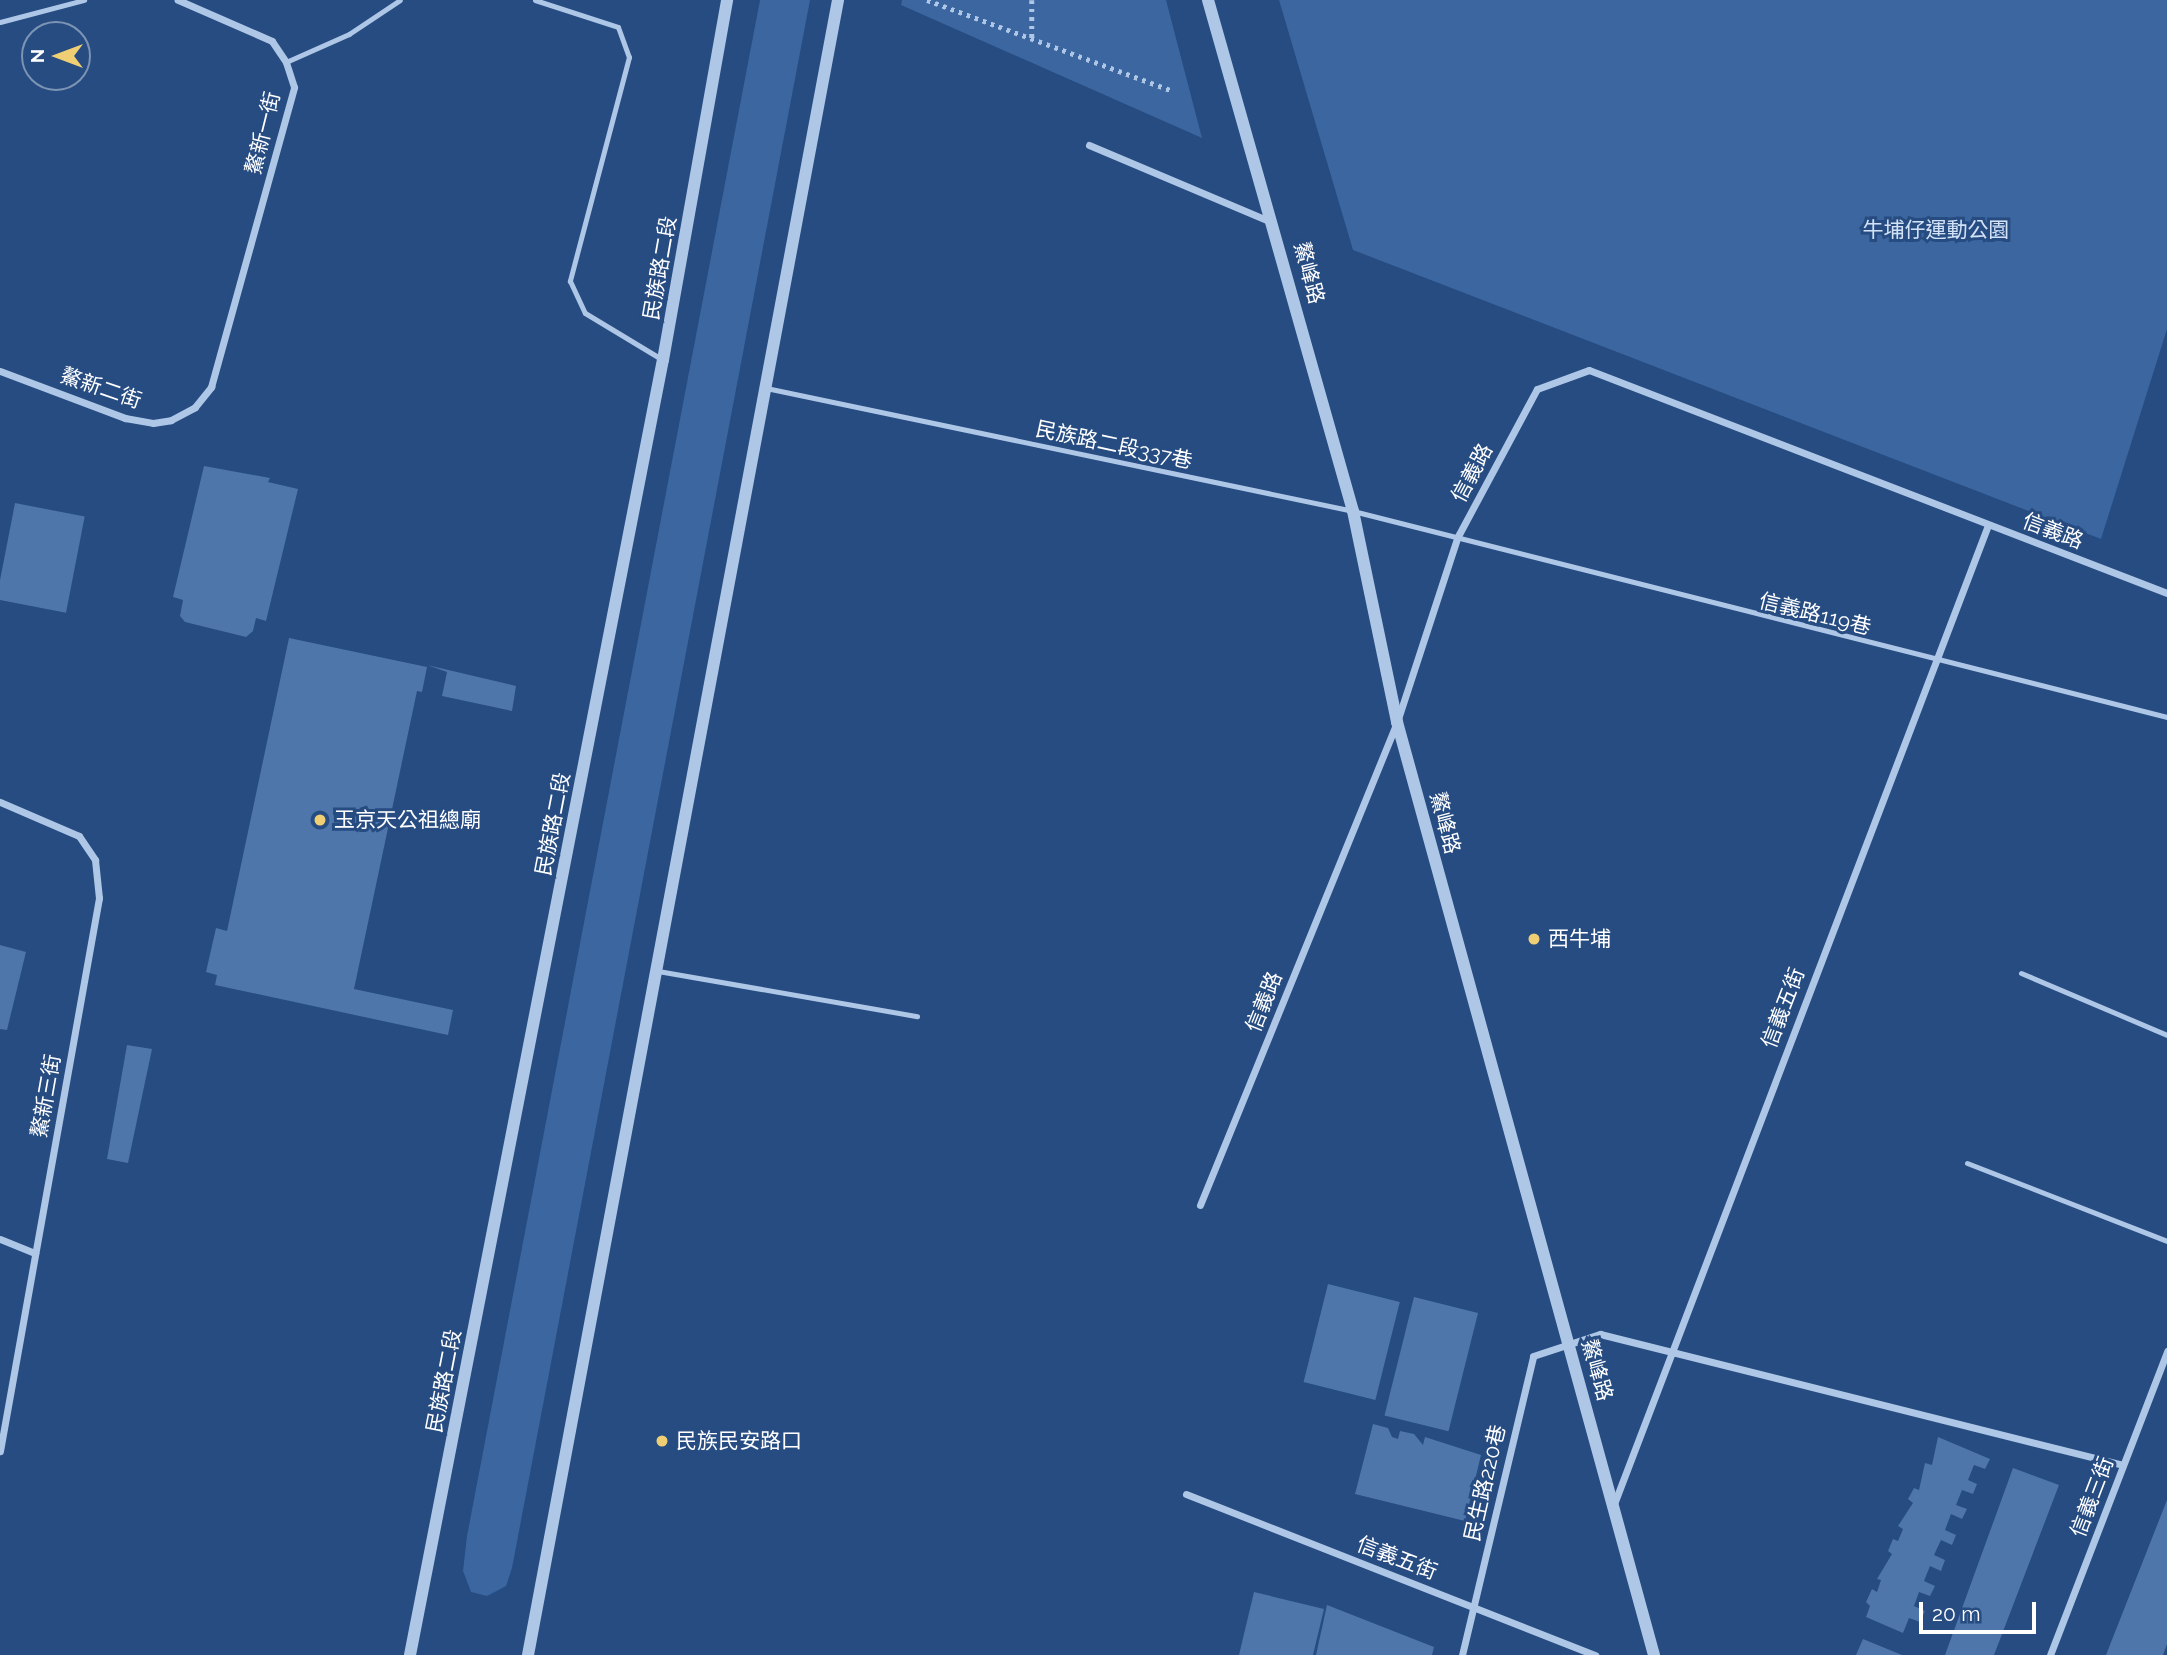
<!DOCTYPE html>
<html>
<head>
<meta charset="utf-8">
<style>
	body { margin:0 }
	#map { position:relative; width:2167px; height:1655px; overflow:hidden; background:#264c82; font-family:Raleway,"Noto Sans TC",sans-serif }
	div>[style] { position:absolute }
	.green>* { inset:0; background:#3b669f }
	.building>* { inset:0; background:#4e76ab; transform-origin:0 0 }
	.path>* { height:4.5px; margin-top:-2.25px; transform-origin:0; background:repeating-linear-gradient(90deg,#afc7e7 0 3.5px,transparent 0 8.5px) }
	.service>* { height:5px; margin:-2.5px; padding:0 2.5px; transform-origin:2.5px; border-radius:2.5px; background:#afc7e7 }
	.minor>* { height:7px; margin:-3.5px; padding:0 3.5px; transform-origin:3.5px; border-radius:3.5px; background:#afc7e7 }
	.tertiary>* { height:12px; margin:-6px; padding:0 6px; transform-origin:6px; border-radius:6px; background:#afc7e7 }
	.dots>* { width:19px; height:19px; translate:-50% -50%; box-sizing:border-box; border:4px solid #264c82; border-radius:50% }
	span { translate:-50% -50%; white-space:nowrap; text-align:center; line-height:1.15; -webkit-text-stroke:6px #264c82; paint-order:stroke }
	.street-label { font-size:21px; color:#fff }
	.park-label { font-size:21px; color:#d2e1f5 }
	.poi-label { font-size:21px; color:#fff }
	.left { translate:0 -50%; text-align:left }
	.north { position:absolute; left:21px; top:21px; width:70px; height:70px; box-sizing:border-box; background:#264c82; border:2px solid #7d94b4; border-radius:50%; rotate:270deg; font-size:19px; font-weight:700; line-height:28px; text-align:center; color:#fff }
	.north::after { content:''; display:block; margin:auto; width:24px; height:32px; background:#f0cf74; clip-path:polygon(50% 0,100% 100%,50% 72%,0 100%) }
	.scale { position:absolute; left:1919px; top:1602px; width:117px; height:32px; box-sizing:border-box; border:4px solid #fff; border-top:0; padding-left:9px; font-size:21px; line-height:24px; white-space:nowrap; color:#fff; -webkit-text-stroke:5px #264c82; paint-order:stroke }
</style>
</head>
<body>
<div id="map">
	<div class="green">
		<div style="clip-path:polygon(760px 0,810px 0,512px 1568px,506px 1586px,487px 1596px,471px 1592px,463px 1571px,467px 1536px)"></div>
		<div style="clip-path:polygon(902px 0,1166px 0,1202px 138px,901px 5px)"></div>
		<div style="clip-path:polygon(1279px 0,2167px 0,2167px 329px,2101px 539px,1353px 250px)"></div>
	</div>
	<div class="building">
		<div style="clip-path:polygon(204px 466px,270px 478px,268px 482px,298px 489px,266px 621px,256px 618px,253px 631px,246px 637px,185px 622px,180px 616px,183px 600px,173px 597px)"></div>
		<div style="left:15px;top:503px;width:71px;height:98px;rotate:11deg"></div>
		<div style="clip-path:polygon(289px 638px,427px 667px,422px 692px,417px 691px,354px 989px,453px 1010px,448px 1035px,215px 985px,217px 975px,206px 972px,216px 928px,227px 931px)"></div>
		<div style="clip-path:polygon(427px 665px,516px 686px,512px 711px,442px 696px,447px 672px)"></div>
		<div style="clip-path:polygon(0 945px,26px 952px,7px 1030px,0 1029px)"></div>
		<div style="clip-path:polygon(127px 1045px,152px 1049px,128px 1163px,107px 1159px)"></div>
		<div style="left:1328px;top:1284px;width:74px;height:101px;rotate:14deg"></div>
		<div style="left:1414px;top:1297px;width:66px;height:122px;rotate:14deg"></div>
		<div style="clip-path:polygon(1373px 1424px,1388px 1428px,1392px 1437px,1398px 1439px,1400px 1431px,1414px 1434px,1423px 1445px,1425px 1437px,1481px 1455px,1465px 1521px,1355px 1494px)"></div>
		<div style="clip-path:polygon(1938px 1437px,1990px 1459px,1985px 1469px,1974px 1465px,1968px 1480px,1977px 1484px,1973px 1494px,1962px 1490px,1956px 1505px,1967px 1509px,1962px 1519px,1951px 1514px,1945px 1530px,1956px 1535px,1952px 1545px,1941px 1540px,1934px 1555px,1945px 1560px,1941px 1571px,1930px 1566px,1924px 1581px,1935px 1586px,1930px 1596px,1919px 1592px,1914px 1606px,1925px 1611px,1920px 1622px,1909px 1618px,1903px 1633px,1866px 1617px,1870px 1606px,1866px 1602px,1872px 1589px,1877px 1592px,1881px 1580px,1877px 1579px,1892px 1554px,1888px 1551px,1893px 1539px,1898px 1541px,1903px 1529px,1898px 1526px,1913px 1503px,1908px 1499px,1914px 1488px,1919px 1490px,1925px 1463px,1932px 1465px)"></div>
		<div style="clip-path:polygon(2013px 1468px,2059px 1485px,1994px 1655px,1945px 1655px)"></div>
		<div style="clip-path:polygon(2167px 1500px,2167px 1644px,2163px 1655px,2106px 1655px)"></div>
		<div style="clip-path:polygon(1254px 1592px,1324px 1609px,1313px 1655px,1239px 1655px)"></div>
		<div style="clip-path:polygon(1327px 1605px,1434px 1647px,1432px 1655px,1316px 1655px)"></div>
		<div style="clip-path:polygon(1863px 1639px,1902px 1655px,1856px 1655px)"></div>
	</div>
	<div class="path">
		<div style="left:927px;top:0;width:262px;rotate:20.3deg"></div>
		<div style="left:1032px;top:0;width:39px;rotate:90deg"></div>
	</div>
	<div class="service">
		<div style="left:535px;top:0;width:87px;rotate:18deg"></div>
		<div style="left:618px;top:27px;width:32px;rotate:70deg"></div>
		<div style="left:629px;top:57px;width:232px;rotate:104.8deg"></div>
		<div style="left:570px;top:281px;width:35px;rotate:65deg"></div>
		<div style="left:585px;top:313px;width:91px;rotate:31.1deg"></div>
		<div style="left:0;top:22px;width:87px;rotate:-14.7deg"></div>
		<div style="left:286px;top:62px;width:69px;rotate:-24deg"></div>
		<div style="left:349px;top:34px;width:61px;rotate:-33.7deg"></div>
		<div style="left:766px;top:388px;width:600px;rotate:11.83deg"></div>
		<div style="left:1353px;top:511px;width:840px;rotate:14.2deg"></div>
		<div style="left:658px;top:971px;width:263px;rotate:9.9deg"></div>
		<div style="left:2021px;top:973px;width:159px;rotate:23deg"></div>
		<div style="left:1967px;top:1163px;width:215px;rotate:21.3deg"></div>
	</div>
	<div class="minor">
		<div style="left:1089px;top:145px;width:198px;rotate:22.9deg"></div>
		<div style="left:0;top:371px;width:134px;rotate:20.6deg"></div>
		<div style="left:125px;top:418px;width:28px;rotate:10deg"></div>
		<div style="left:153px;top:423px;width:18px;rotate:-9deg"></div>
		<div style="left:171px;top:420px;width:27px;rotate:-28deg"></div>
		<div style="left:195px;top:407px;width:26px;rotate:-51deg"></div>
		<div style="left:211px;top:387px;width:311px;rotate:-74.5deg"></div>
		<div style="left:294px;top:87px;width:26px;rotate:-108deg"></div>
		<div style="left:286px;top:62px;width:25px;rotate:-124deg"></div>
		<div style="left:272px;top:41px;width:103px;rotate:-156.4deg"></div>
		<div style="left:0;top:802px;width:86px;rotate:23.3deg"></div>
		<div style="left:79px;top:836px;width:29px;rotate:56deg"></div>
		<div style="left:95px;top:860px;width:38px;rotate:84deg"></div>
		<div style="left:99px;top:898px;width:562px;rotate:100.15deg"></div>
		<div style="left:1200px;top:1205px;width:522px;rotate:-67.81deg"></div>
		<div style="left:1397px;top:722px;width:194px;rotate:-71.9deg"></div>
		<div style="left:1457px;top:538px;width:169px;rotate:-61.8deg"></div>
		<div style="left:1537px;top:389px;width:55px;rotate:-20.1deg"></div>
		<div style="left:1589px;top:370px;width:620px;rotate:21.1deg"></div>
		<div style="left:0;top:1239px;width:38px;rotate:22deg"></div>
		<div style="left:1186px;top:1494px;width:440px;rotate:21.5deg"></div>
		<div style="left:1614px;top:1504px;width:1048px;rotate:-69.09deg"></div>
		<div style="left:1462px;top:1655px;width:307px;rotate:-76.6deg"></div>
		<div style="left:1533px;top:1356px;width:71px;rotate:-18.2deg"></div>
		<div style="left:1600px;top:1334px;width:539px;rotate:14.06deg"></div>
		<div style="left:2050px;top:1655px;width:326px;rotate:-68.9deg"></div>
	</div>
	<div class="tertiary">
		<div style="left:1208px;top:0;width:531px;rotate:74.16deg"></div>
		<div style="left:1353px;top:511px;width:216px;rotate:78.2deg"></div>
		<div style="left:1397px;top:722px;width:968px;rotate:74.6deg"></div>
		<div style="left:410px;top:1655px;width:1319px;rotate:-78.95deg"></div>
		<div style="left:663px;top:360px;width:366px;rotate:-79.9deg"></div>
		<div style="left:528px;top:1655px;width:1684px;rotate:-79.39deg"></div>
	</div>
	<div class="dots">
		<div style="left:320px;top:820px;background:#f0cf74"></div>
		<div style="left:1534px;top:939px;background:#f0cf74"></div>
		<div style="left:662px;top:1441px;background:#f0cf74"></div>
	</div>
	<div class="street-label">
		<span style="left:263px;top:133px;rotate:-76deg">鰲新一街</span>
		<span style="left:660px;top:268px;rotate:-80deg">民族路二段</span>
		<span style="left:1309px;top:273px;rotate:75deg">鰲峰路</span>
		<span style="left:101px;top:388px;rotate:19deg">鰲新二街</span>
		<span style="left:1114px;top:445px;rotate:12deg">民族路二段337巷</span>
		<span style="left:1472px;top:473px;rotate:-62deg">信義路</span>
		<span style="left:2053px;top:531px;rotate:21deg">信義路</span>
		<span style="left:1815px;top:614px;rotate:14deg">信義路119巷</span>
		<span style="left:1445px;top:823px;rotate:75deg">鰲峰路</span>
		<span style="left:553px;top:824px;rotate:-79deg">民族路二段</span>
		<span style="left:1264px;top:1002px;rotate:-68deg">信義路</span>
		<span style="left:1783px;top:1008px;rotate:-69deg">信義五街</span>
		<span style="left:46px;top:1096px;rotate:-80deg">鰲新三街</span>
		<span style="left:1597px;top:1370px;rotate:74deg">鰲峰路</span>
		<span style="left:444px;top:1381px;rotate:-79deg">民族路二段</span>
		<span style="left:1485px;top:1483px;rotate:-77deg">民生路220巷</span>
		<span style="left:2092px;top:1497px;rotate:-69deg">信義三街</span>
		<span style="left:1397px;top:1558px;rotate:21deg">信義五街</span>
	</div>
	<div class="park-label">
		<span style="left:1936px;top:230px">牛埔仔運動公園</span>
	</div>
	<div class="poi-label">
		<span class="left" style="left:334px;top:820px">玉京天公祖總廟</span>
		<span class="left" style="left:1548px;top:939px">西牛埔</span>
		<span class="left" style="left:676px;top:1441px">民族民安路口</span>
	</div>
	<div class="north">N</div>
	<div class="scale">20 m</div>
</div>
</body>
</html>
